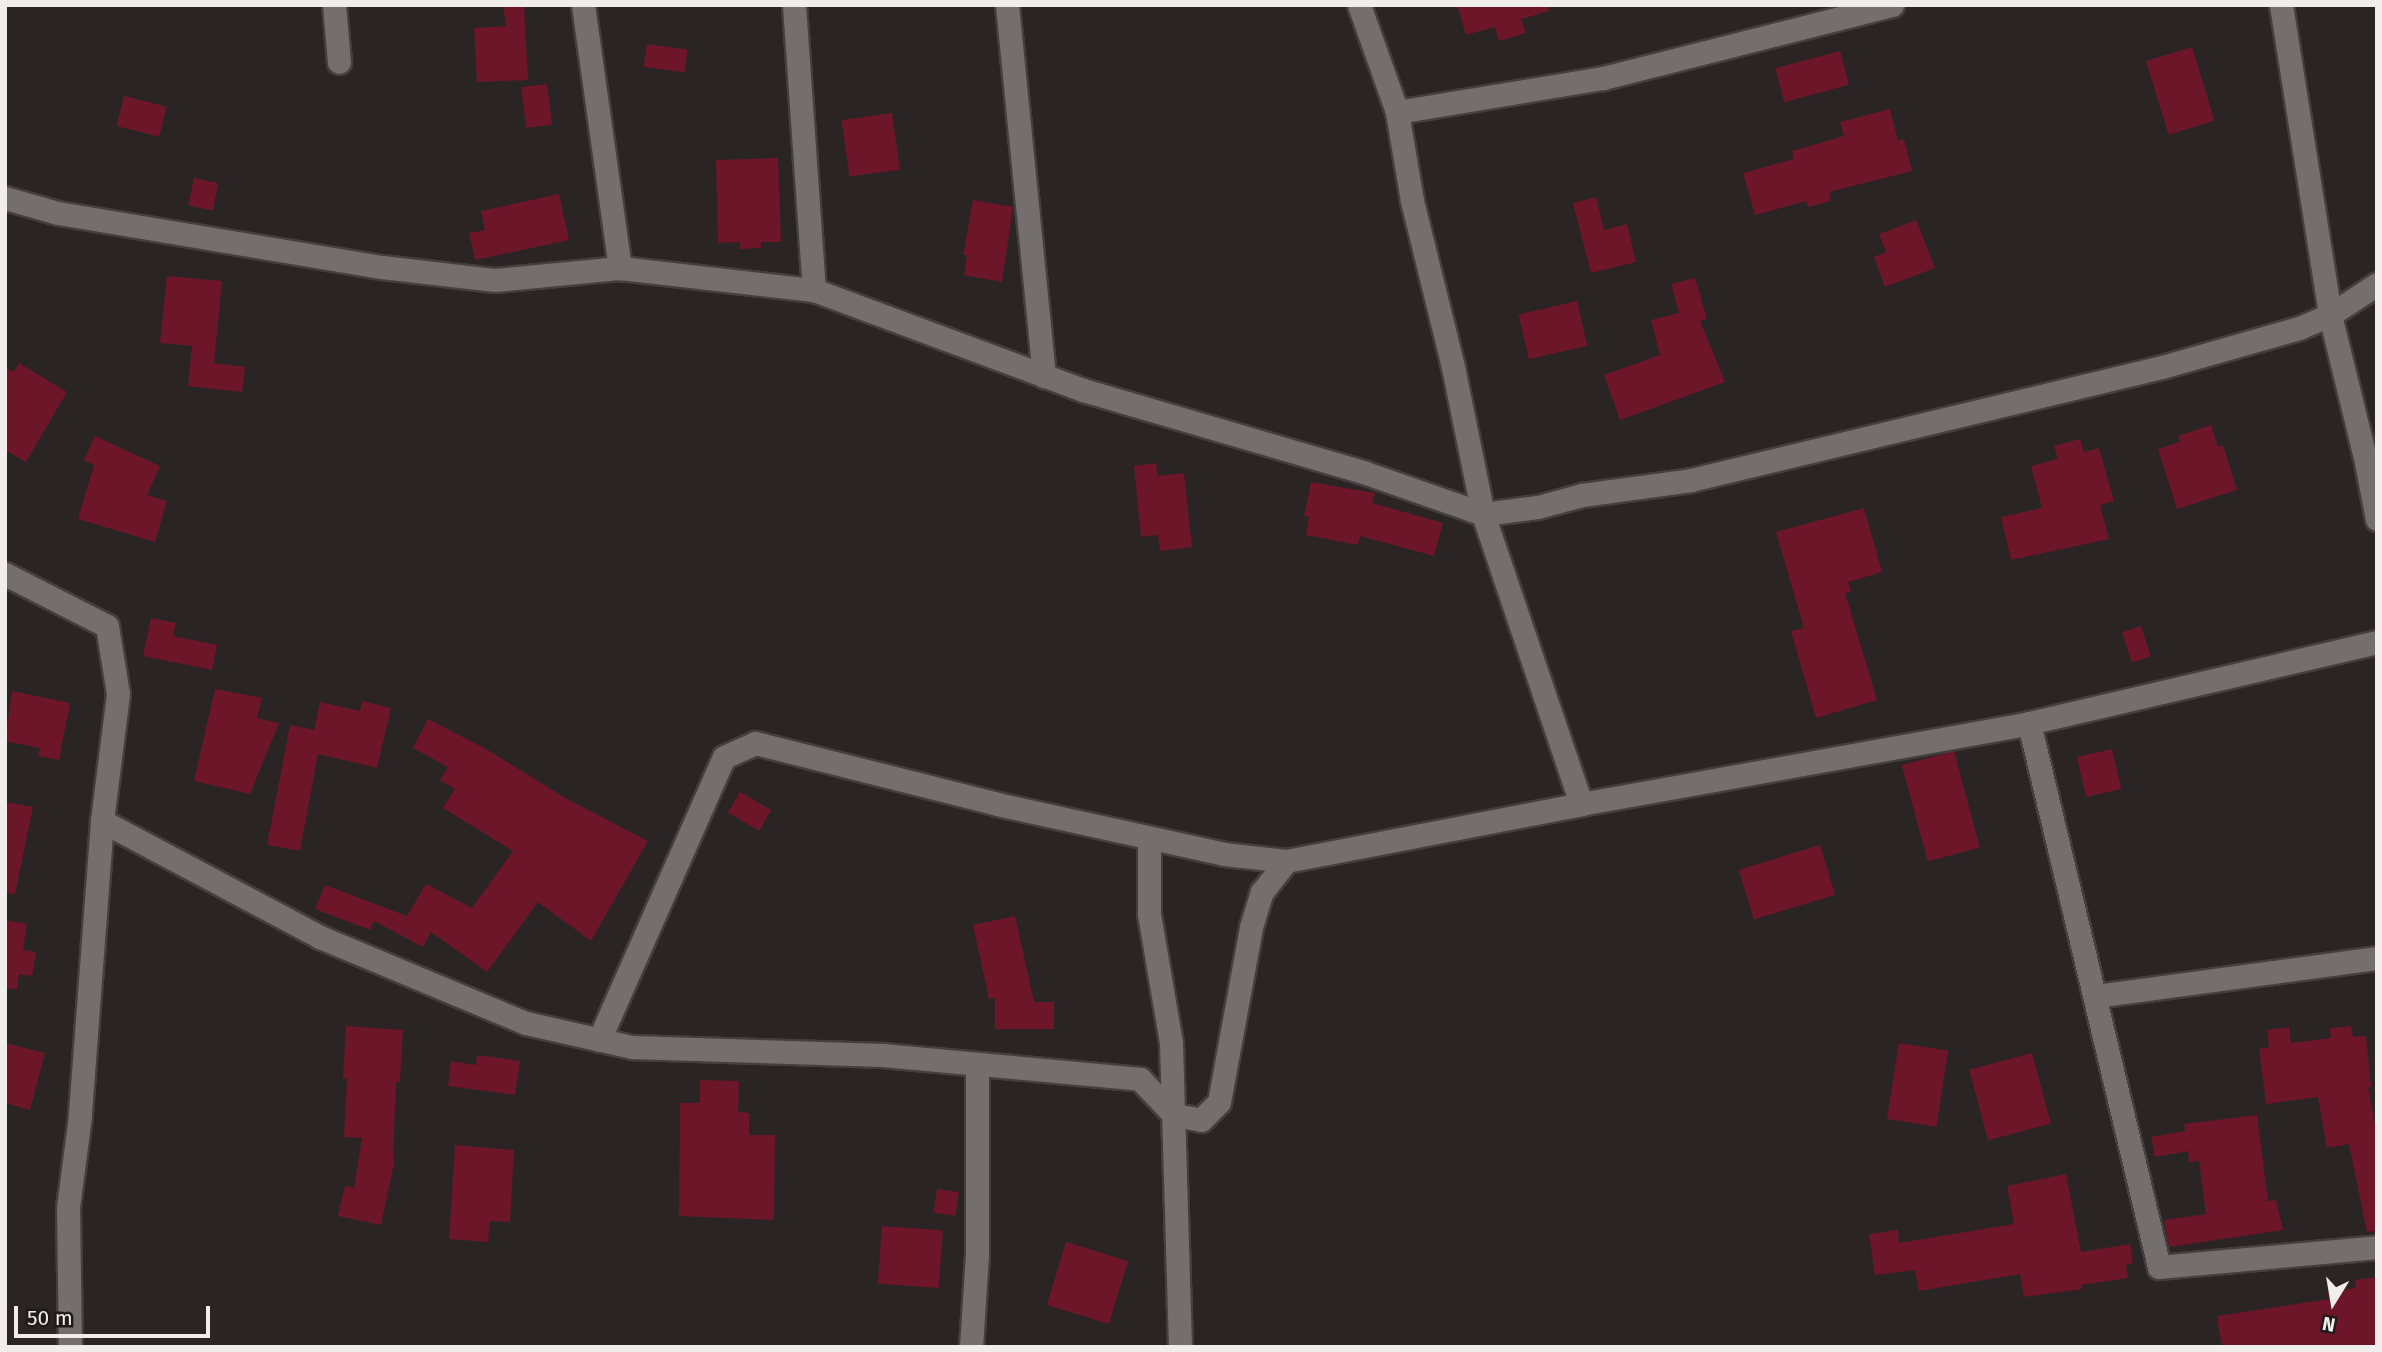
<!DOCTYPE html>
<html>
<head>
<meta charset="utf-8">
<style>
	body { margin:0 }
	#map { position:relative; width:2382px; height:1352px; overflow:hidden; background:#2a2425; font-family:"Fira Sans",sans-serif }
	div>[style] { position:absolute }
	.building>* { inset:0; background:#6d162a; transform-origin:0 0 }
	.roads { filter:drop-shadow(2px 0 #443f3f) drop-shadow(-2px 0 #443f3f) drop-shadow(0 2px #443f3f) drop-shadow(0 -2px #443f3f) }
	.minor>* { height:23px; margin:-11.5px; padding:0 11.5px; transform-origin:11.5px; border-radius:11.5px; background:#756e6e }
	span { translate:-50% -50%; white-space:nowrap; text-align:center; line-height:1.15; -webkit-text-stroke:5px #201b1b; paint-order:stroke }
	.frame { position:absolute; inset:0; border:7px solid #f1eded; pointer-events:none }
	.north { position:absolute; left:2298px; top:1268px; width:70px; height:70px; -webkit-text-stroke:5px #201b1b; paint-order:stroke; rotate:191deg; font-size:19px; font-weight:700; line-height:28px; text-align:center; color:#f1eded }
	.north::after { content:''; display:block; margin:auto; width:24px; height:32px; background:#f1eded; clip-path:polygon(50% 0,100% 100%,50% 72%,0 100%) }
	.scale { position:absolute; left:14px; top:1306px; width:196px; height:32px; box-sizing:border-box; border:4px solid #f1eded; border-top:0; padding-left:9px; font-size:21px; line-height:24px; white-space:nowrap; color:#f1eded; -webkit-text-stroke:5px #201b1b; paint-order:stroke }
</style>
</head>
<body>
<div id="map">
	<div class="building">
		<div style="clip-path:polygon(503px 5px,524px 5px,528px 80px,477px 82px,474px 28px,506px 26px)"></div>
		<div style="clip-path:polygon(1457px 5px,1548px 5px,1549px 11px,1521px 19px,1526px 33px,1499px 41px,1495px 27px,1466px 35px)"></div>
		<div style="left:647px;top:44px;width:41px;height:23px;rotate:8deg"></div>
		<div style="left:2192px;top:47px;width:77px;height:48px;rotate:73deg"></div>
		<div style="left:1840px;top:51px;width:35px;height:67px;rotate:75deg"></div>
		<div style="left:547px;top:84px;width:41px;height:26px;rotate:83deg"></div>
		<div style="left:124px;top:96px;width:44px;height:31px;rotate:14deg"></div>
		<div style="clip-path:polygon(1890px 109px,1898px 141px,1904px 139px,1912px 171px,1829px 192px,1831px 201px,1808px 207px,1806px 201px,1755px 215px,1743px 173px,1794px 159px,1792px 151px,1844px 136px,1840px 122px)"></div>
		<div style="left:892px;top:113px;width:57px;height:51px;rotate:82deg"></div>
		<div style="clip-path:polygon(778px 158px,781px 242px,761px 242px,761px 248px,740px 249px,740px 242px,718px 243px,716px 160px)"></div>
		<div style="left:194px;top:178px;width:25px;height:28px;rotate:12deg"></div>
		<div style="clip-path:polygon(559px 194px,569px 240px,475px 260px,469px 233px,485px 230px,481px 211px)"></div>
		<div style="clip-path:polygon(1596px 197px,1604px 230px,1627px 224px,1636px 262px,1591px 273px,1573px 203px)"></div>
		<div style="clip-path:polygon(973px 200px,1013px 207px,1002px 282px,964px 275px,967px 255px,963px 255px)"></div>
		<div style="clip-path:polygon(1916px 220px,1935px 268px,1885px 287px,1874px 257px,1886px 252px,1879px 234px)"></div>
		<div style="clip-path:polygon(167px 276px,222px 281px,214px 363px,245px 367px,242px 392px,188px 386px,192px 346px,160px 343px)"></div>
		<div style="clip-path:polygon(1695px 278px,1707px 319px,1700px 321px,1725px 382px,1620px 420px,1604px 375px,1660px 355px,1651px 320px,1679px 313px,1671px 284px)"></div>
		<div style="left:1577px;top:301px;width:46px;height:60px;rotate:77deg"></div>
		<div style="clip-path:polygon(19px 363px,67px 392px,26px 462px,5px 450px,5px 367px,14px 372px)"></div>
		<div style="clip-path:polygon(2211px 425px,2218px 447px,2223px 445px,2237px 490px,2177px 509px,2158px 449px,2180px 442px,2178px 436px)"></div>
		<div style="clip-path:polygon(95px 436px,160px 466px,147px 495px,167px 501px,155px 542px,78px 519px,94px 465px,84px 460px)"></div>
		<div style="clip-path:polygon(2080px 439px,2084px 452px,2099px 448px,2114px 501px,2100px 505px,2109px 539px,2011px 560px,2001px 517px,2042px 508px,2031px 466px,2058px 459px,2054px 446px)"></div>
		<div style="clip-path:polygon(1156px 463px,1158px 476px,1184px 473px,1192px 547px,1160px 551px,1158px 535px,1141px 537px,1134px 466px)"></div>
		<div style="clip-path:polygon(1311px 482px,1375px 493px,1372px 503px,1443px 523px,1434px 556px,1360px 536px,1358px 545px,1306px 535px,1309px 517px,1304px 516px)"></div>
		<div style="clip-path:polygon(1864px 508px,1882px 572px,1848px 582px,1851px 592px,1845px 593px,1877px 700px,1816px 718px,1791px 631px,1804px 628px,1776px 532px)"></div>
		<div style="clip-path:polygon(151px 618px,176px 623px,173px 636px,217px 645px,212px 670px,143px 656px)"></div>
		<div style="left:2141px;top:626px;width:32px;height:20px;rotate:72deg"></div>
		<div style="clip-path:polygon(215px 689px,262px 698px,257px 718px,279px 723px,250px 794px,194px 781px)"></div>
		<div style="clip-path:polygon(12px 691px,70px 703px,59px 760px,38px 756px,40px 748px,5px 741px)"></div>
		<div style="clip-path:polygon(362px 701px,391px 708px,377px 768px,318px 754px,300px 851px,267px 845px,290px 725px,314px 730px,320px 702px,360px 711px)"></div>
		<div style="clip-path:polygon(428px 719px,486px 749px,567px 799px,648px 841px,591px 941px,538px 902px,487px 972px,431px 932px,423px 947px,374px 921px,370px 930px,315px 909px,325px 885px,407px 916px,426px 884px,472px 908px,513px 851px,443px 808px,455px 789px,440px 780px,448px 767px,413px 748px)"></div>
		<div style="left:2112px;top:749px;width:41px;height:36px;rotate:77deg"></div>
		<div style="left:1954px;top:751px;width:100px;height:54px;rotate:75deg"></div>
		<div style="left:740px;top:792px;width:36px;height:24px;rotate:30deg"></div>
		<div style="clip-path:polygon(5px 802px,33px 807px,15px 894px,5px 893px)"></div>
		<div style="left:1820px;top:845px;width:52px;height:85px;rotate:73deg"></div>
		<div style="clip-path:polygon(1015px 916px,1034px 1002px,1054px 1002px,1054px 1029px,995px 1029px,995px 998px,989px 999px,973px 925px)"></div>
		<div style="clip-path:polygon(5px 920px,27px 924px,23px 950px,36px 952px,32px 976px,19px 974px,17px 989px,5px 988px)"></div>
		<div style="clip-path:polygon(346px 1026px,403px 1030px,400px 1082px,396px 1082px,393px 1158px,395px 1159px,381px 1225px,338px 1216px,345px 1186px,354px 1188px,362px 1138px,344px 1137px,347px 1079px,343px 1078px)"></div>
		<div style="clip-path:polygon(2351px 1026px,2353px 1037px,2366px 1036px,2371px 1087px,2368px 1087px,2377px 1136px,2377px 1231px,2367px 1232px,2349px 1144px,2327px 1148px,2318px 1097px,2266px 1104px,2259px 1049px,2269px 1047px,2267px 1030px,2289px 1027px,2291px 1043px,2331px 1038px,2330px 1028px)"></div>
		<div style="clip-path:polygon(5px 1043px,45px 1053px,30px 1110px,5px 1103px)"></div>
		<div style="left:1899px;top:1043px;width:50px;height:77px;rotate:9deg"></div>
		<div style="left:2032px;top:1053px;width:73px;height:65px;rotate:75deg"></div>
		<div style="clip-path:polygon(477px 1055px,520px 1061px,515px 1095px,448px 1086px,451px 1061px,476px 1065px)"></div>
		<div style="clip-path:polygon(700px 1080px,739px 1081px,738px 1112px,749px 1113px,749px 1135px,775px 1135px,774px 1220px,679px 1216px,680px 1103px,700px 1103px)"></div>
		<div style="clip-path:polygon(2257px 1115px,2268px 1201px,2276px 1200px,2283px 1230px,2169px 1247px,2164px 1220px,2206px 1214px,2199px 1161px,2189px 1162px,2188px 1151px,2155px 1157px,2151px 1137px,2185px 1131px,2184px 1124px)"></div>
		<div style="clip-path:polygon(455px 1145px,514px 1150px,510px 1222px,490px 1221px,488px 1242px,449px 1239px)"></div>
		<div style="clip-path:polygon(2066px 1174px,2081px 1252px,2130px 1244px,2133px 1263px,2126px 1265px,2128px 1278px,2082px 1285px,2082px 1289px,2024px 1297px,2020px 1274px,1919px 1291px,1915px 1270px,1875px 1275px,1869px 1234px,1898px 1230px,1899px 1243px,2014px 1224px,2007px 1186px)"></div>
		<div style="left:937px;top:1189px;width:22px;height:24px;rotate:8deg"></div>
		<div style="left:882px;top:1226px;width:61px;height:58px;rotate:4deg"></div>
		<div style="left:1066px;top:1242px;width:65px;height:66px;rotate:17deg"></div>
		<div style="clip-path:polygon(2377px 1277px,2377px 1347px,2222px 1347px,2217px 1316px,2329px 1299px,2328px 1293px,2356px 1288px,2355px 1280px)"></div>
	</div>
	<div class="roads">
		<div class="minor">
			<div style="left:334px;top:5px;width:57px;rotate:85deg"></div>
			<div style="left:583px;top:5px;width:266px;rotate:82deg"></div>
			<div style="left:794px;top:5px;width:286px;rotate:86deg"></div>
			<div style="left:1007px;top:5px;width:373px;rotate:84.3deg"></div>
			<div style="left:1359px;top:5px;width:114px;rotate:70.4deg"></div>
			<div style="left:1397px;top:112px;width:90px;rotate:80.4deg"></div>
			<div style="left:1412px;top:201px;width:171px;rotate:76.1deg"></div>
			<div style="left:1453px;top:367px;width:150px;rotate:78.5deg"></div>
			<div style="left:1483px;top:514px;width:306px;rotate:71.3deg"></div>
			<div style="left:2281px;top:5px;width:314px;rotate:81deg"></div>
			<div style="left:2330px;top:315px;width:151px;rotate:76.2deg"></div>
			<div style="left:2366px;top:462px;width:58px;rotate:79.1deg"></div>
			<div style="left:1397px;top:112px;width:209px;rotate:-9.4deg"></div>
			<div style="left:1603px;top:78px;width:298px;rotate:-14.2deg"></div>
			<div style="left:5px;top:198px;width:55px;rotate:15.8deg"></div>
			<div style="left:58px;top:213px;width:328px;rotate:9.5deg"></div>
			<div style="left:382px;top:267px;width:114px;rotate:6.6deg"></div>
			<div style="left:495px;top:280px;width:126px;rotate:-5.5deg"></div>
			<div style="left:620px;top:268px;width:195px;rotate:6.5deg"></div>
			<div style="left:814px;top:290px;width:287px;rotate:20.4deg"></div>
			<div style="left:1083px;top:390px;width:292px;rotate:16.3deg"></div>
			<div style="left:1363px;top:472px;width:127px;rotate:19.3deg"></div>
			<div style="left:1483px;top:514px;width:55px;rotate:-7.3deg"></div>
			<div style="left:1538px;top:507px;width:46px;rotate:-15.3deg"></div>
			<div style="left:1582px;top:495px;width:110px;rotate:-7.8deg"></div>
			<div style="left:1691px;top:480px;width:484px;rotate:-13.5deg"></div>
			<div style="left:2162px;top:367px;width:142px;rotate:-15.9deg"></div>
			<div style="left:2299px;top:328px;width:34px;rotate:-23deg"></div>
			<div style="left:2330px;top:315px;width:56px;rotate:-33.4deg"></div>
			<div style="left:5px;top:574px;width:114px;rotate:27deg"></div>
			<div style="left:107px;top:626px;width:69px;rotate:80.8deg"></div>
			<div style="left:118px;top:694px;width:128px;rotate:97.2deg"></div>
			<div style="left:102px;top:821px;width:296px;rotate:94.3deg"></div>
			<div style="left:80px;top:1116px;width:92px;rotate:97.5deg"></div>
			<div style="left:68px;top:1207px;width:140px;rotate:89.2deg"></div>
			<div style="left:2029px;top:723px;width:559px;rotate:76.56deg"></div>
			<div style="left:2159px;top:1267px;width:219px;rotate:-5.2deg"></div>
			<div style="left:102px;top:821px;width:247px;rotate:28deg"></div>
			<div style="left:320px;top:937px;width:223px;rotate:22.7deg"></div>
			<div style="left:526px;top:1023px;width:109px;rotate:12.8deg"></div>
			<div style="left:632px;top:1047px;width:251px;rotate:1.8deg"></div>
			<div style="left:883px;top:1055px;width:258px;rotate:5.3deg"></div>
			<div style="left:1140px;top:1079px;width:50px;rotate:46.6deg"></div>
			<div style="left:1174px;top:1115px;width:27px;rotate:10deg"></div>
			<div style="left:1201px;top:1120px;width:25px;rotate:-45deg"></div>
			<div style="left:1219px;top:1102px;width:178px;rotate:-79.6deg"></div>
			<div style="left:1251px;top:927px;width:37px;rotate:-73deg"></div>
			<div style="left:1262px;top:892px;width:39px;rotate:-52deg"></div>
			<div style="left:1286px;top:861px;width:300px;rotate:-10.9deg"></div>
			<div style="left:1581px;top:804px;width:455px;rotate:-10.2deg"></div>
			<div style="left:2029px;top:723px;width:357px;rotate:-13.1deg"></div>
			<div style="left:1149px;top:838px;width:76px;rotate:90deg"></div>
			<div style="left:1149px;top:914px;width:131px;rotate:80.3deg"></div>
			<div style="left:1171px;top:1043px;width:304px;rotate:88.3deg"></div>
			<div style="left:2095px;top:996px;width:285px;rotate:-7.7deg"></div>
			<div style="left:599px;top:1040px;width:309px;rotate:-66.2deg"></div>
			<div style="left:724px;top:757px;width:34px;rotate:-24deg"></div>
			<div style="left:755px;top:743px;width:250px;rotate:14.1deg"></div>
			<div style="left:997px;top:804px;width:232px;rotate:12.4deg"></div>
			<div style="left:1224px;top:854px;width:62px;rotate:6.4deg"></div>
			<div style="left:971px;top:1347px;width:92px;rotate:-86.3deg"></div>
			<div style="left:977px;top:1255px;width:191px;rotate:-90deg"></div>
		</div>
	</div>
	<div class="frame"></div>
	<div class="north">N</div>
	<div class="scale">50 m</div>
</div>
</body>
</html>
